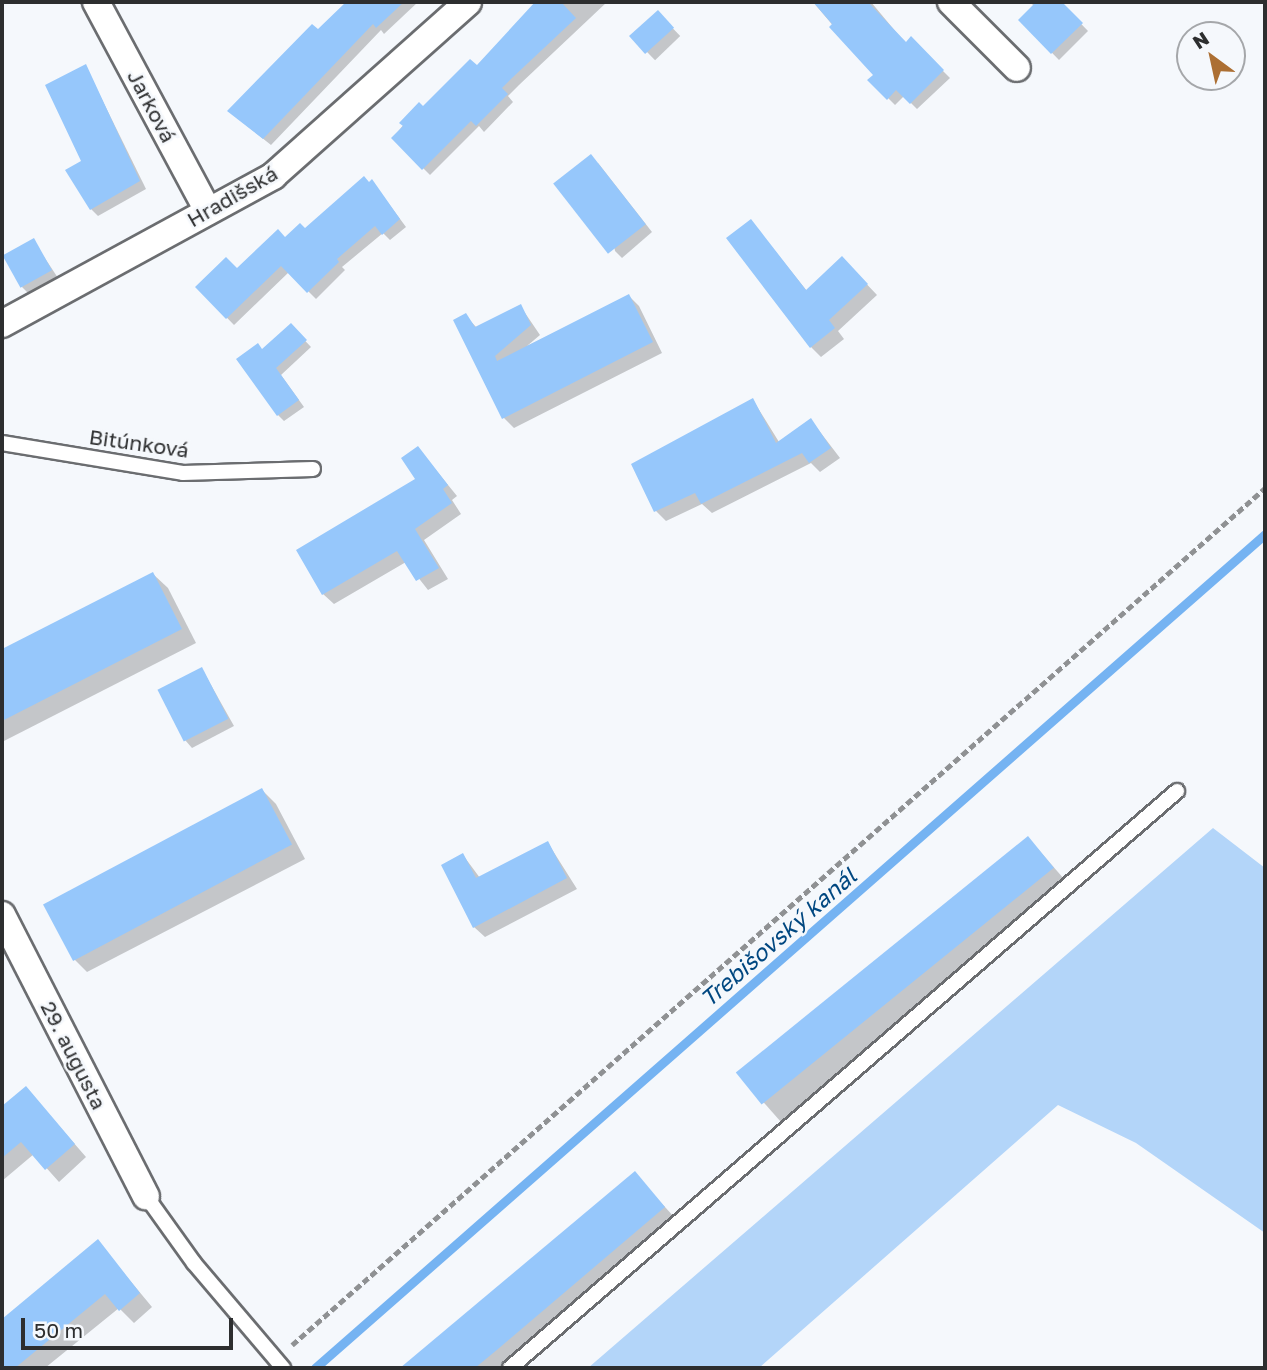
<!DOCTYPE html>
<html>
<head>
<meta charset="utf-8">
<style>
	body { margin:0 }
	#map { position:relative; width:1267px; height:1370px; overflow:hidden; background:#f5f8fc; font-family:"Golos Text",sans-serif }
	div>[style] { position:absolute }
	.green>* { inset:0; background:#b3d5f9 }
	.shadow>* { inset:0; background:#0003; transform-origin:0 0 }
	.stream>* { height:9px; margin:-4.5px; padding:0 4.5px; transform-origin:4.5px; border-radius:4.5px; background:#75b3f2 }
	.building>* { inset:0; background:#96c7fb; transform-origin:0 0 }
	.path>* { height:4.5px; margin-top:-2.25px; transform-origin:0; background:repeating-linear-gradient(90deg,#8f9193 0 7px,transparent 0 10.5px) }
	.roads { filter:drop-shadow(2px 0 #6b6d70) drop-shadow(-2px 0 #6b6d70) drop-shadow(0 2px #6b6d70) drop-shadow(0 -2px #6b6d70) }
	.lane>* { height:14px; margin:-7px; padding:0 7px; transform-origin:7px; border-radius:7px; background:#fff }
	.street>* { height:26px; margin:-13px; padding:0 13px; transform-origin:13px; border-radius:13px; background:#fff }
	span { translate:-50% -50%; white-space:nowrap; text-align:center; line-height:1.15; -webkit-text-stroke:5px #f5f8fc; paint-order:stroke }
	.street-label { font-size:21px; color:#2d2e2f }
	.water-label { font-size:23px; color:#004780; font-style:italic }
	.frame { position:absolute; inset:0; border:4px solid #2d2e2f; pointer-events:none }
	.north { position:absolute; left:1176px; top:21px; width:70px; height:70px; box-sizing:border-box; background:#f5f8fc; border:2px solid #a5a7aa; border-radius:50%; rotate:327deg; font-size:19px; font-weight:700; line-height:28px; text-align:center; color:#2d2e2f }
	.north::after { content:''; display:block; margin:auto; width:24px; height:32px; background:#ac6f33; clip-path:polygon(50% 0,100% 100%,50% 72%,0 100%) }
	.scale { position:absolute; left:21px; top:1318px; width:212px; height:32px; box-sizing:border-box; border:4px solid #2d2e2f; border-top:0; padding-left:9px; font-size:21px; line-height:24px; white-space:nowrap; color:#2d2e2f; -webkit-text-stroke:5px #f5f8fc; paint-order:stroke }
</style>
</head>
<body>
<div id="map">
	<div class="green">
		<div style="clip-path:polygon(1213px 828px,1265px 868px,1265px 1233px,1136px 1143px,1058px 1105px,759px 1368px,588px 1368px)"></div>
	</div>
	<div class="shadow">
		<div style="clip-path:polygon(349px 2px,418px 2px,384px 34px,381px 30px,271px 145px,237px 118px)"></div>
		<div style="clip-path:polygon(537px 2px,607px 2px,519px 85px,508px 96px,513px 102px,484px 132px,479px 126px,430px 175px,393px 138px,419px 105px,423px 109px,477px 67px)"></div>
		<div style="clip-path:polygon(813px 2px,871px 2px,906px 44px,911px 39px,950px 78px,917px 109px,904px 96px,895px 105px,870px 80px,875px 75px)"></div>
		<div style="clip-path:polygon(1030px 2px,1060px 2px,1088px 31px,1059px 60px,1020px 20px,1034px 6px)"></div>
		<div style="left:658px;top:13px;width:32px;height:35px;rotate:46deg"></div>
		<div style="clip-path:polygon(86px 67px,146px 189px,98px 216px,91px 209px,84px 162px)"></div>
		<div style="clip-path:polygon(598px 163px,652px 232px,622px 258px,615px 251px)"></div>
		<div style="clip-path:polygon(372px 181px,406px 227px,390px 240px,383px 233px,342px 267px,345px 270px,316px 299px,289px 272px,234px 325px,197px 287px,237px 271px,305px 230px)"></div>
		<div style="clip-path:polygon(751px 221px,807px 291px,842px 258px,877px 295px,838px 331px,844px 339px,821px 357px,811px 347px)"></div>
		<div style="clip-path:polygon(33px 240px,58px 278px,29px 294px,22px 287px)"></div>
		<div style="clip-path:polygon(629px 296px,639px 306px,662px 353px,514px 428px,504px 418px,456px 321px,465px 315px,477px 328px,521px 307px,540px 335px,527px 346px)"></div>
		<div style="clip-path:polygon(291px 326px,311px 347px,281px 375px,304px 407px,284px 421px,278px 415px,263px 350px)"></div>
		<div style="clip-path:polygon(753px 400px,779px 442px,811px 420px,840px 458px,820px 472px,811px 463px,712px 513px,702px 504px,666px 521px,656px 511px,634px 465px)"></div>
		<div style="clip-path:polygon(418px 448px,457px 496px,452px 500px,461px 514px,424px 540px,448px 579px,428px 590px,406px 562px,334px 604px,323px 594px,418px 480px)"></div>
		<div style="clip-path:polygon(153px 574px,168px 588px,196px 643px,2px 742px,2px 651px)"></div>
		<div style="clip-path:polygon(202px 669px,234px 726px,192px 748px,185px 740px)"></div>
		<div style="clip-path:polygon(262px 790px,276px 804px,305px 859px,87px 972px,72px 957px)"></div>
		<div style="clip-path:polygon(548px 843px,577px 889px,485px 937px,474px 927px,463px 855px,480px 878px)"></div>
		<div style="clip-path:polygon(1038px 849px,1064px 879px,781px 1122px,744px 1080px)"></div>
		<div style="clip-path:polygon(26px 1088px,86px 1157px,59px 1182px,34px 1154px,2px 1181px,2px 1108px)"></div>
		<div style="clip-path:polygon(634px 1173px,675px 1218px,499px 1368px,403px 1368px)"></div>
		<div style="clip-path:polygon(98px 1242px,152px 1307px,134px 1323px,119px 1308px,45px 1368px,2px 1368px,2px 1321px)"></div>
	</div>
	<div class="stream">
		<div style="left:315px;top:1368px;width:1264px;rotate:-41.28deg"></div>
	</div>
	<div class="building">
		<div style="clip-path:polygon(346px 2px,404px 2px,376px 28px,373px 24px,263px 139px,227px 111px,312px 24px,318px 29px)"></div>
		<div style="clip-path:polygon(535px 2px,561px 2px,576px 18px,512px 78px,502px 88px,508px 94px,476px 126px,471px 121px,422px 170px,391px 138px,403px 126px,399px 123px,419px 102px,423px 106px,470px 59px,477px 65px)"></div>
		<div style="clip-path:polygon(813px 2px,868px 2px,906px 42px,911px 36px,944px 70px,910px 104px,896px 90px,887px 100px,867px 80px,873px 75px,829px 27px,832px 24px)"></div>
		<div style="clip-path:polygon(1036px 2px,1062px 2px,1083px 23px,1051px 54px,1018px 20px)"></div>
		<div style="left:658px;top:10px;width:24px;height:39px;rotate:48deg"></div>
		<div style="clip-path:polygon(86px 64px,140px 181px,90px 210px,65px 170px,81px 161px,45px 85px)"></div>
		<div style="left:591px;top:154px;width:89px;height:48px;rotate:52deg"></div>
		<div style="clip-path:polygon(364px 176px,369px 182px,372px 179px,400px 219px,382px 235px,375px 226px,337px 259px,339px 262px,307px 293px,281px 266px,226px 319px,195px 287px,226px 257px,237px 268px,278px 229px,285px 237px,300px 223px,305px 228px)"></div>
		<div style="clip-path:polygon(751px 219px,806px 290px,842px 256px,868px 284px,829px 320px,835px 328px,810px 348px,726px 238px)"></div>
		<div style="left:34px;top:238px;width:37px;height:36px;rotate:61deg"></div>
		<div style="clip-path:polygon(629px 294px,653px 342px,502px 419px,453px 320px,466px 313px,475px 327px,521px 304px,531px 325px,495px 356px,497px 361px)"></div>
		<div style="clip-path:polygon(291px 323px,307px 340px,276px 368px,299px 400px,277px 416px,236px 359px,258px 343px,262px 349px)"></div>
		<div style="clip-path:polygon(753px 398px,776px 443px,811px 418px,831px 448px,809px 463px,802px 453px,701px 504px,695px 493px,654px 512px,631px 464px)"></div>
		<div style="clip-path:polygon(418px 446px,448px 485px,443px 489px,452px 503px,415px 529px,439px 568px,416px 581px,397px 551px,322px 595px,296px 550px,415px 479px,401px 458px)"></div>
		<div style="clip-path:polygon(153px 572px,182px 629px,2px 721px,2px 649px)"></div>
		<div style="left:202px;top:667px;width:58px;height:50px;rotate:63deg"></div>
		<div style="left:262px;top:788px;width:64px;height:248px;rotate:62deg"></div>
		<div style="left:1028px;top:836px;width:41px;height:376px;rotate:51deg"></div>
		<div style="clip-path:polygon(548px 841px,567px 878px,473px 928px,441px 865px,463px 853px,476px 878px)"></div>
		<div style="clip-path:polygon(26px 1086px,75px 1144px,45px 1170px,21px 1142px,2px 1158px,2px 1106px)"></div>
		<div style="clip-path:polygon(635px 1171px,665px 1207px,498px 1349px,475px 1368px,400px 1368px)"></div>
		<div style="clip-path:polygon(98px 1239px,140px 1293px,119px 1311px,105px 1294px,15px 1368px,2px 1368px,2px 1319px)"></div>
	</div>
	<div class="path">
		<div style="left:292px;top:1345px;width:1297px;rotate:-41.37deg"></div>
	</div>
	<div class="roads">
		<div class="lane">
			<div style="left:2px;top:443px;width:183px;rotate:9.4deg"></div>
			<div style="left:183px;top:473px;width:130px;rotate:-1.8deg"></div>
			<div style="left:146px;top:1196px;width:82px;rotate:54.4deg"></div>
			<div style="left:194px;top:1263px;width:138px;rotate:49.7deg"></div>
			<div style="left:510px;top:1368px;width:882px;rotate:-40.86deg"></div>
		</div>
		<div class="street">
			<div style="left:96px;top:2px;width:237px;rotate:61.8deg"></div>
			<div style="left:951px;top:2px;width:93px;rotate:45deg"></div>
			<div style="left:2px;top:324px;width:309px;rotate:-28.6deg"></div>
			<div style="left:273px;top:176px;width:261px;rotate:-41.7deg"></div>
			<div style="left:2px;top:915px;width:316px;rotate:62.9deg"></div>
		</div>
	</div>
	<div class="street-label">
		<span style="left:152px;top:106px;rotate:62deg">Jarková</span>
		<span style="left:232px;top:196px;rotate:-30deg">Hradišská</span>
		<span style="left:139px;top:443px;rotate:8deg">Bitúnková</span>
		<span style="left:74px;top:1055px;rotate:63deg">29. augusta</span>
	</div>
	<div class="water-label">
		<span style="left:778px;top:937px;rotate:-41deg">Trebišovský kanál</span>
	</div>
	<div class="frame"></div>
	<div class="north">N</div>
	<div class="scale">50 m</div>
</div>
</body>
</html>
